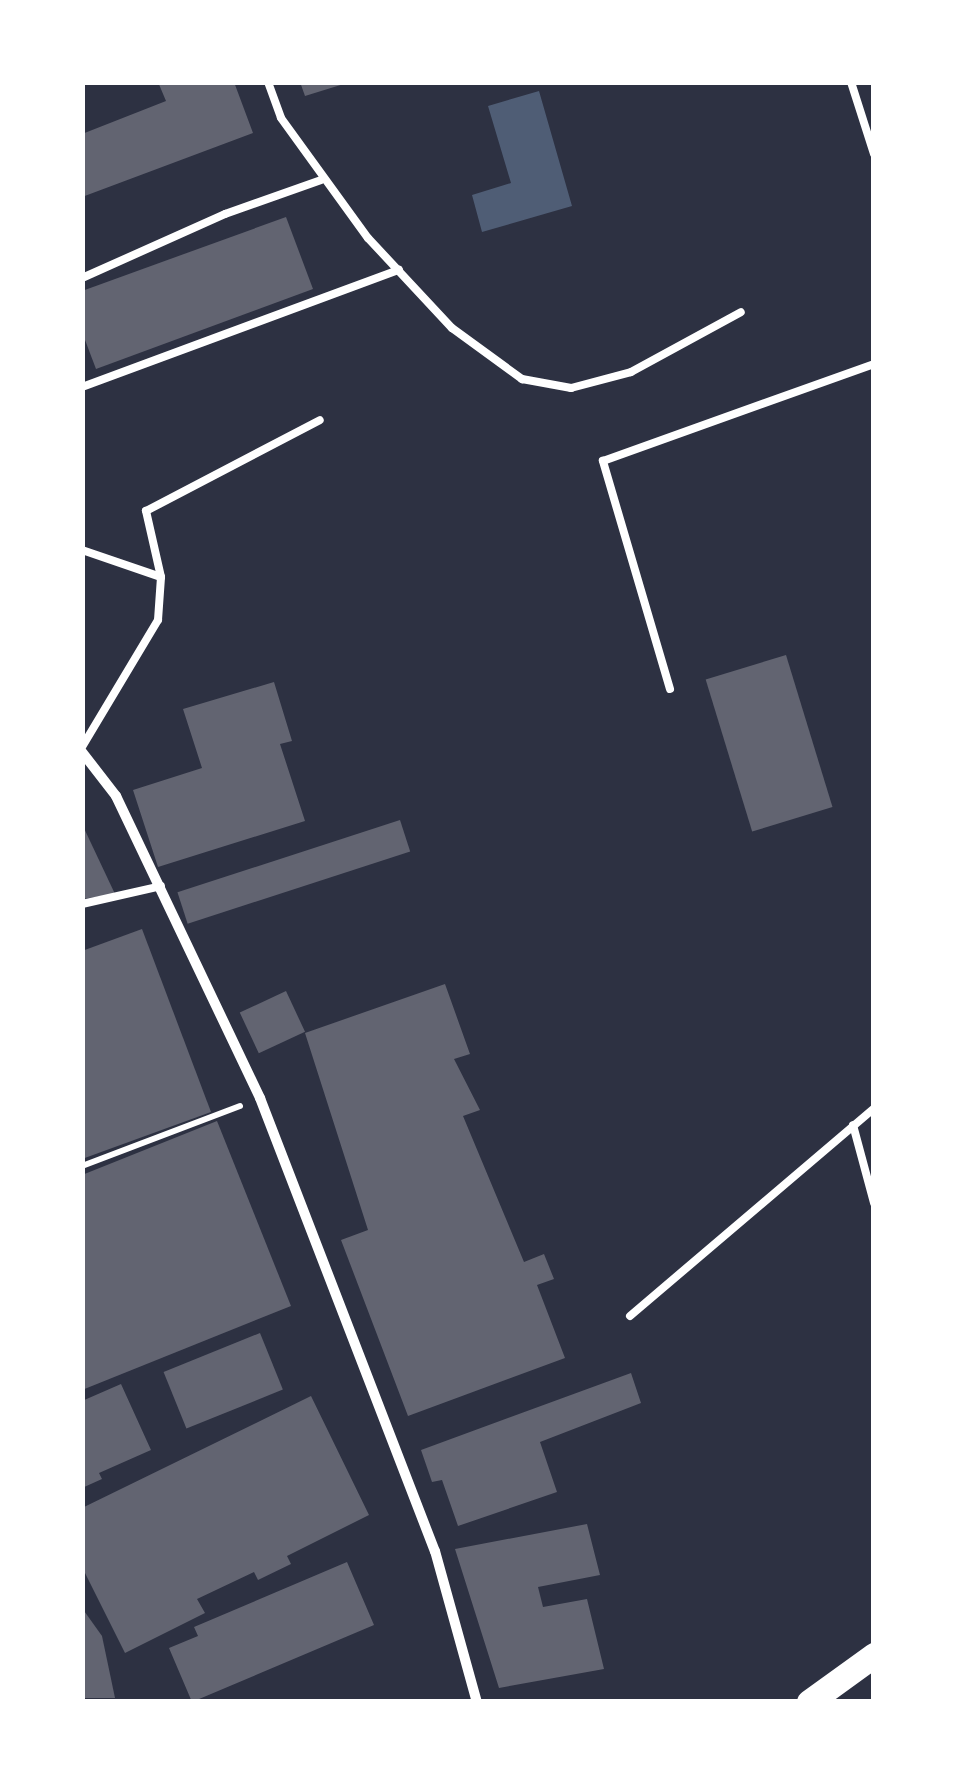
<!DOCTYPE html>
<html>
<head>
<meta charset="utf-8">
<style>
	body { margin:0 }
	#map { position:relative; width:956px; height:1784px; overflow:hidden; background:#2d3142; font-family:Figtree,sans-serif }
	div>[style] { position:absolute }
	.water>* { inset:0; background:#4f5d75 }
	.building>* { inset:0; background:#626471; transform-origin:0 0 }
	.path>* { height:6px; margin:-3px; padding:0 3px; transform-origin:3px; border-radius:3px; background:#fff }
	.service>* { height:8px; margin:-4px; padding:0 4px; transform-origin:4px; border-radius:4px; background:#fff }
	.minor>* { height:10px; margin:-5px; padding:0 5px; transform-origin:5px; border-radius:5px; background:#fff }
	.primary>* { height:25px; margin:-12.5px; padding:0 12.5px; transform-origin:12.5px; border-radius:12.5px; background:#fff }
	span { translate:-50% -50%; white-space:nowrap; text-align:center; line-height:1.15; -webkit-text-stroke:10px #fff; paint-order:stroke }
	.frame { position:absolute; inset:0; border:85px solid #fff; pointer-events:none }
</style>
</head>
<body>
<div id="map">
	<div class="water">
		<div style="clip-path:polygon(539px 91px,572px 206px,482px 232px,472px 195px,511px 183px,488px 106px)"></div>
	</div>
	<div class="building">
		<div style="clip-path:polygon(158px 82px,234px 82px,253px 133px,82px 197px,82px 134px,166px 101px)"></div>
		<div style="clip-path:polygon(300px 82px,347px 82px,347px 83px,305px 96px)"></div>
		<div style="clip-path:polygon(286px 217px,313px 289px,96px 369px,82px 332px,82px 291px)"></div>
		<div style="left:786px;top:655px;width:159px;height:84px;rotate:73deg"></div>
		<div style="clip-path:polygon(274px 682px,292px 741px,280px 744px,305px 821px,158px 867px,133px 790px,202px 768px,183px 709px)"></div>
		<div style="left:400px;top:820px;width:33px;height:234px;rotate:72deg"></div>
		<div style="clip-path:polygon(82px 824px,115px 894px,82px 899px)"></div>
		<div style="clip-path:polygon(142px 929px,211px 1112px,82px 1159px,82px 951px)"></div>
		<div style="clip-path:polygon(445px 984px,470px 1054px,454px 1059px,480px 1110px,463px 1116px,524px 1262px,544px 1254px,554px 1279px,537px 1285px,565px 1358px,408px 1416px,341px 1240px,368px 1230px,305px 1033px)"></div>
		<div style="left:286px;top:991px;width:45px;height:51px;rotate:65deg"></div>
		<div style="clip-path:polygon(217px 1121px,291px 1306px,82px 1390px,82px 1175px)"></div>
		<div style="left:260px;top:1333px;width:61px;height:104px;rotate:68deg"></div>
		<div style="clip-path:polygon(631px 1373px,641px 1403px,540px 1442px,557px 1492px,458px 1526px,442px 1480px,432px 1482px,421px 1450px)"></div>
		<div style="clip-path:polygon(121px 1384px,151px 1450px,99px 1473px,102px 1479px,82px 1488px,82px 1401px)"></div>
		<div style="clip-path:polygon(311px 1396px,369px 1515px,287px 1556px,291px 1564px,258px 1580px,254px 1572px,197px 1599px,205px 1613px,125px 1653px,82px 1567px,82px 1508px)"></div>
		<div style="clip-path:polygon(587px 1524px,600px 1575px,538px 1587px,543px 1607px,587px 1599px,604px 1669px,499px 1688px,455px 1549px)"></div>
		<div style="clip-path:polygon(347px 1562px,374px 1625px,192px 1702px,169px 1648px,198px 1636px,194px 1627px)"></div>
		<div style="clip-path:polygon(82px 1608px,102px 1636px,115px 1698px,82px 1698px)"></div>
	</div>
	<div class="path">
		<div style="left:82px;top:1166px;width:169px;rotate:-20.8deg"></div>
	</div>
	<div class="service">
		<div style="left:268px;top:82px;width:38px;rotate:70deg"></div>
		<div style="left:281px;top:118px;width:148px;rotate:54.1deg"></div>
		<div style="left:368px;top:238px;width:123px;rotate:47deg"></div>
		<div style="left:452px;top:328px;width:87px;rotate:36.1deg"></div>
		<div style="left:522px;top:379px;width:50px;rotate:10.4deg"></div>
		<div style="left:571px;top:388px;width:62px;rotate:-14.9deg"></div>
		<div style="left:631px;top:372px;width:125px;rotate:-28.6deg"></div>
		<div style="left:851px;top:82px;width:76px;rotate:72.3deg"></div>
		<div style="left:82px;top:278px;width:157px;rotate:-24.1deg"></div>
		<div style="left:225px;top:214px;width:102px;rotate:-19.5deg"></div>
		<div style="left:82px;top:387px;width:338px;rotate:-20.3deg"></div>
		<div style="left:82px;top:550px;width:83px;rotate:18.9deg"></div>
		<div style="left:670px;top:689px;width:238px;rotate:-106.4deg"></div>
		<div style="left:603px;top:461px;width:288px;rotate:-19.7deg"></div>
		<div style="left:82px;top:747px;width:148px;rotate:-59.1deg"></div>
		<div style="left:158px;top:620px;width:43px;rotate:-86deg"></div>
		<div style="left:161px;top:577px;width:68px;rotate:-102.8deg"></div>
		<div style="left:146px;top:511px;width:196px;rotate:-27.6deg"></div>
		<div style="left:82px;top:904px;width:81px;rotate:-12.8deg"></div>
		<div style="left:853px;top:1125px;width:81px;rotate:74.9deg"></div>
		<div style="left:630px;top:1316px;width:321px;rotate:-40.4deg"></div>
	</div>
	<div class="minor">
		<div style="left:82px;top:752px;width:56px;rotate:52.3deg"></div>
		<div style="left:116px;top:796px;width:335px;rotate:64.5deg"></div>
		<div style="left:260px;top:1098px;width:486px;rotate:68.9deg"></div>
		<div style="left:435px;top:1551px;width:157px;rotate:74.5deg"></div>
	</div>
	<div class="primary">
		<div style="left:809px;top:1702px;width:80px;rotate:-35.9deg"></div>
	</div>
	<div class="frame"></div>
</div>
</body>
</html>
